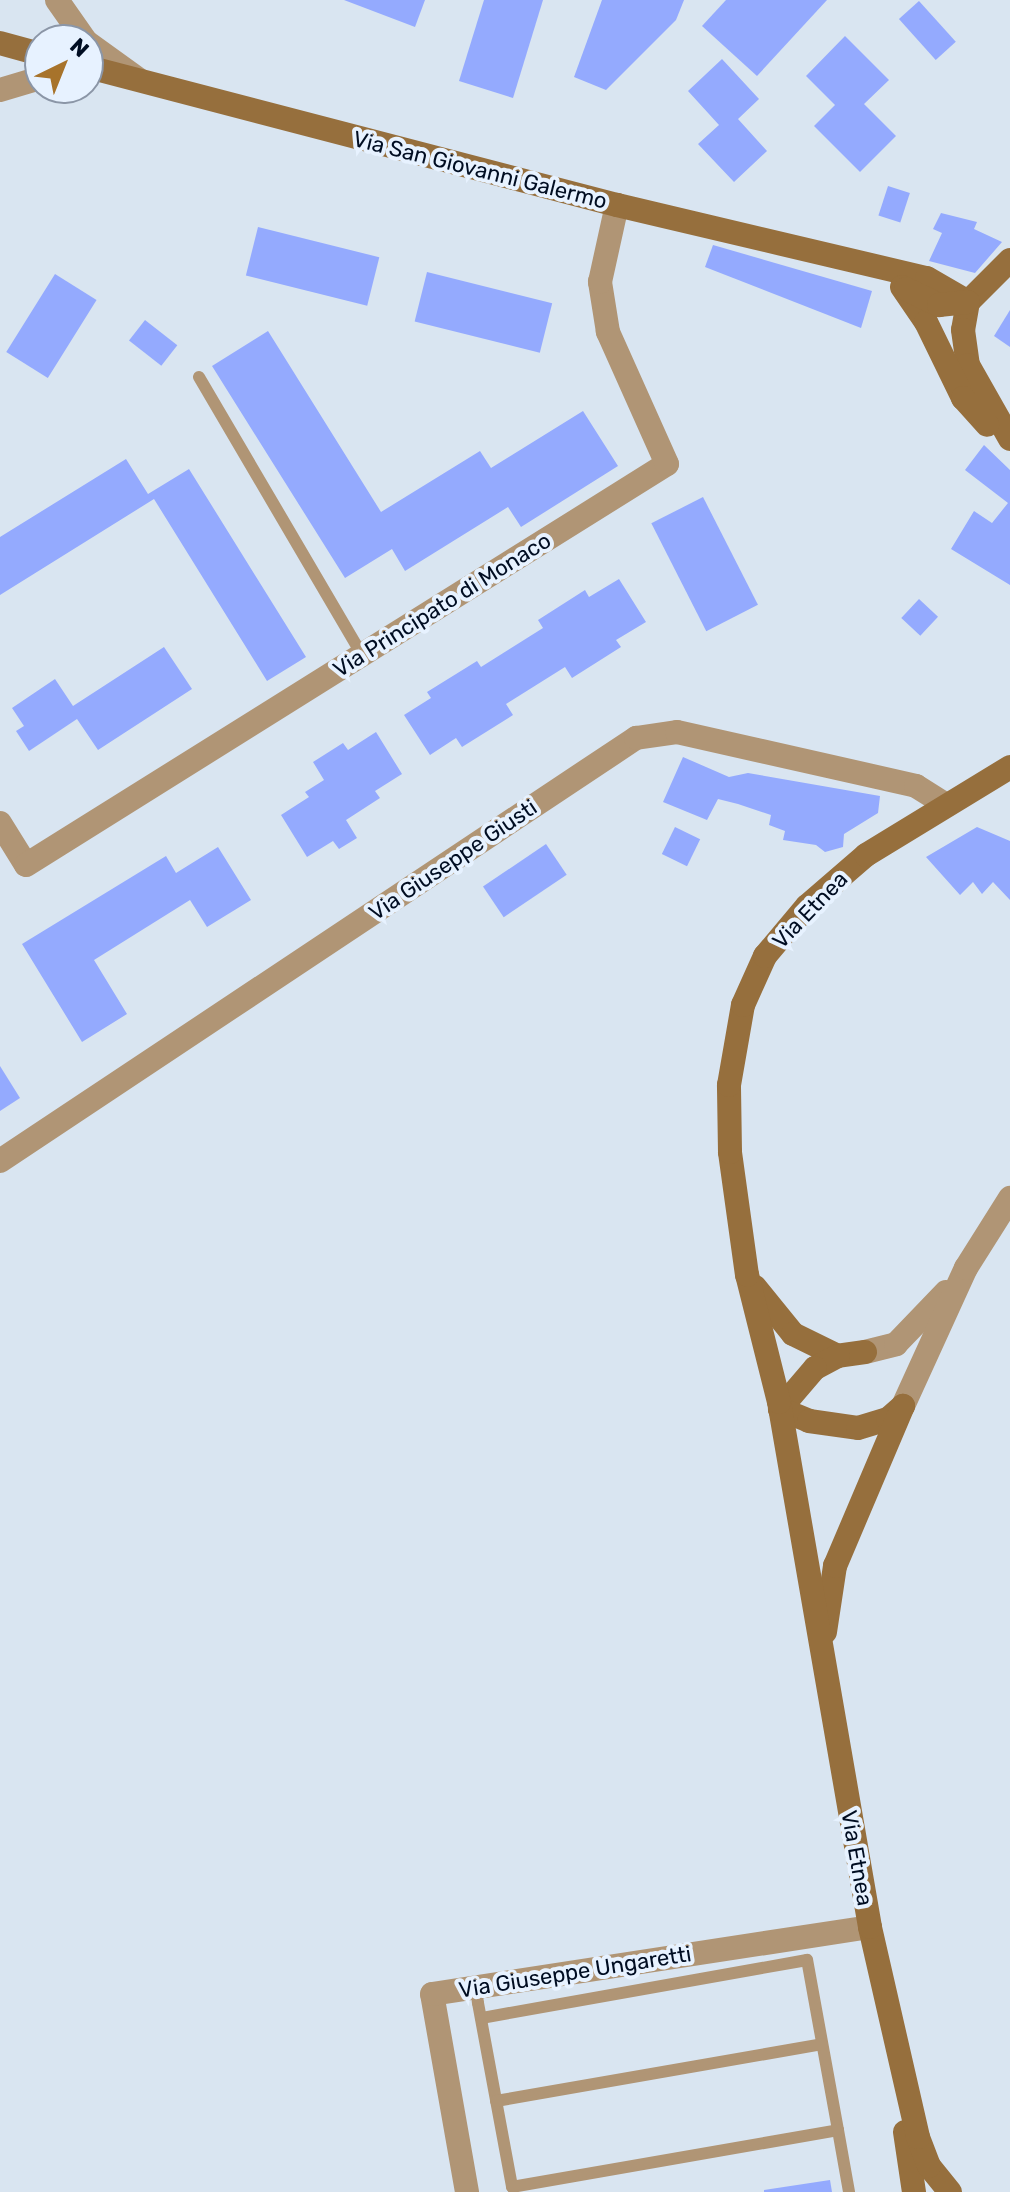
<!DOCTYPE html>
<html>
<head>
<meta charset="utf-8">
<style>
	body { margin:0 }
	#map { position:relative; width:1010px; height:2192px; overflow:hidden; background:#d9e5f1; font-family:Rubik,sans-serif }
	div>[style] { position:absolute }
	.building>* { inset:0; background:#94aafe; transform-origin:0 0 }
	.lane>* { height:12px; margin:-6px; padding:0 6px; transform-origin:6px; border-radius:6px; background:#b09575 }
	.street>* { height:24px; margin:-12px; padding:0 12px; transform-origin:12px; border-radius:12px; background:#b09575 }
	.secondary>* { height:24px; margin:-12px; padding:0 12px; transform-origin:12px; border-radius:12px; background:#966f3d }
	span { translate:-50% -50%; white-space:nowrap; text-align:center; line-height:1.15; -webkit-text-stroke:8px #e7f2ff; paint-order:stroke }
	.street-label { font-size:22px; color:#000d22 }
	.north { position:absolute; left:24px; top:24px; width:80px; height:80px; box-sizing:border-box; background:#e7f2ff; border:2px solid #8b96a7; border-radius:50%; rotate:43deg; font-size:22px; font-weight:700; line-height:32px; text-align:center; color:#000d22 }
	.north::after { content:''; display:block; margin:auto; width:28px; height:36px; background:#a7732b; clip-path:polygon(50% 0,100% 100%,50% 72%,0 100%) }
</style>
</head>
<body>
<div id="map">
	<div class="building">
		<div style="clip-path:polygon(344px 0,425px 0,415px 27px)"></div>
		<div style="clip-path:polygon(484px 0,543px 0,513px 98px,459px 81px)"></div>
		<div style="clip-path:polygon(602px 0,684px 0,676px 20px,606px 90px,574px 77px)"></div>
		<div style="clip-path:polygon(726px 0,827px 0,757px 76px,702px 26px)"></div>
		<div style="left:919px;top:1px;width:55px;height:27px;rotate:48deg"></div>
		<div style="clip-path:polygon(845px 36px,889px 80px,864px 104px,896px 136px,860px 172px,814px 126px,835px 105px,806px 76px)"></div>
		<div style="clip-path:polygon(722px 59px,759px 99px,738px 119px,767px 151px,734px 182px,698px 144px,719px 125px,688px 91px)"></div>
		<div style="left:888px;top:186px;width:23px;height:31px;rotate:18deg"></div>
		<div style="clip-path:polygon(941px 213px,977px 222px,974px 229px,1002px 242px,975px 273px,929px 261px,942px 233px,933px 229px)"></div>
		<div style="left:258px;top:227px;width:125px;height:50px;rotate:14deg"></div>
		<div style="clip-path:polygon(713px 245px,872px 291px,861px 328px,705px 267px)"></div>
		<div style="left:427px;top:272px;width:129px;height:51px;rotate:14deg"></div>
		<div style="left:55px;top:274px;width:49px;height:92px;rotate:32deg"></div>
		<div style="clip-path:polygon(1010px 310px,1010px 347px,994px 336px)"></div>
		<div style="left:145px;top:320px;width:41px;height:26px;rotate:38deg"></div>
		<div style="clip-path:polygon(268px 331px,381px 512px,480px 451px,491px 468px,583px 411px,618px 466px,521px 527px,508px 507px,405px 571px,392px 549px,345px 578px,212px 366px)"></div>
		<div style="clip-path:polygon(984px 445px,1010px 470px,1010px 585px,951px 549px,974px 511px,992px 523px,1008px 503px,965px 470px)"></div>
		<div style="clip-path:polygon(126px 459px,148px 494px,189px 469px,306px 657px,267px 681px,154px 499px,0 595px,0 537px)"></div>
		<div style="left:703px;top:497px;width:121px;height:58px;rotate:63deg"></div>
		<div style="clip-path:polygon(619px 579px,646px 622px,616px 640px,621px 647px,572px 678px,565px 667px,506px 704px,513px 715px,462px 747px,456px 738px,430px 755px,404px 715px,431px 698px,427px 692px,477px 661px,481px 667px,543px 628px,538px 620px,585px 590px,589px 597px)"></div>
		<div style="left:919px;top:599px;width:26px;height:26px;rotate:43deg"></div>
		<div style="clip-path:polygon(164px 647px,192px 689px,98px 750px,77px 719px,29px 751px,16px 731px,24px 726px,12px 708px,55px 679px,73px 706px)"></div>
		<div style="clip-path:polygon(376px 732px,402px 774px,375px 791px,380px 798px,346px 820px,357px 838px,339px 849px,333px 841px,307px 857px,281px 815px,309px 797px,305px 792px,324px 780px,313px 762px,343px 743px,348px 750px)"></div>
		<div style="clip-path:polygon(683px 757px,729px 777px,748px 773px,880px 796px,878px 813px,844px 834px,843px 847px,825px 852px,816px 845px,783px 840px,785px 831px,769px 825px,771px 815px,738px 804px,718px 799px,707px 820px,663px 802px)"></div>
		<div style="left:675px;top:827px;width:28px;height:30px;rotate:26deg"></div>
		<div style="clip-path:polygon(977px 827px,1010px 841px,1010px 900px,993px 882px,982px 894px,973px 882px,960px 895px,926px 857px)"></div>
		<div style="left:546px;top:844px;width:37px;height:76px;rotate:56deg"></div>
		<div style="clip-path:polygon(218px 847px,251px 900px,207px 927px,190px 900px,94px 960px,127px 1014px,82px 1042px,22px 944px,166px 856px,176px 873px)"></div>
		<div style="clip-path:polygon(0 1066px,20px 1098px,0 1111px)"></div>
		<div style="clip-path:polygon(830px 2180px,832px 2192px,764px 2192px,764px 2190px)"></div>
	</div>
	<div class="lane">
		<div style="left:199px;top:377px;width:322px;rotate:59.6deg"></div>
		<div style="left:476px;top:1987px;width:16px;rotate:83deg"></div>
		<div style="left:478px;top:2003px;width:187px;rotate:79.5deg"></div>
		<div style="left:512px;top:2187px;width:331px;rotate:-9.9deg"></div>
		<div style="left:838px;top:2130px;width:173px;rotate:-100.3deg"></div>
		<div style="left:807px;top:1960px;width:331px;rotate:169.9deg"></div>
		<div style="left:496px;top:2101px;width:331px;rotate:-9.9deg"></div>
		<div style="left:838px;top:2130px;width:63px;rotate:79.9deg"></div>
	</div>
	<div class="street">
		<div style="left:57px;top:0;width:49px;rotate:55deg"></div>
		<div style="left:88px;top:43px;width:62px;rotate:35.8deg"></div>
		<div style="left:0;top:90px;width:42px;rotate:-16.7deg"></div>
		<div style="left:0;top:823px;width:49px;rotate:58.2deg"></div>
		<div style="left:26px;top:865px;width:756px;rotate:-32.03deg"></div>
		<div style="left:667px;top:464px;width:145px;rotate:-114.1deg"></div>
		<div style="left:608px;top:332px;width:51px;rotate:-99.1deg"></div>
		<div style="left:600px;top:282px;width:79px;rotate:-77.6deg"></div>
		<div style="left:0;top:1161px;width:764px;rotate:-33.63deg"></div>
		<div style="left:636px;top:738px;width:41px;rotate:-8.3deg"></div>
		<div style="left:677px;top:732px;width:245px;rotate:12.7deg"></div>
		<div style="left:916px;top:786px;width:36px;rotate:32deg"></div>
		<div style="left:865px;top:1352px;width:32px;rotate:-14deg"></div>
		<div style="left:896px;top:1344px;width:72px;rotate:-46.1deg"></div>
		<div style="left:903px;top:1406px;width:152px;rotate:-65.5deg"></div>
		<div style="left:966px;top:1268px;width:83px;rotate:-57.8deg"></div>
		<div style="left:467px;top:2192px;width:201px;rotate:-100deg"></div>
		<div style="left:432px;top:1994px;width:443px;rotate:-8.7deg"></div>
	</div>
	<div class="secondary">
		<div style="left:0;top:43px;width:41px;rotate:15.4deg"></div>
		<div style="left:88px;top:67px;width:547px;rotate:14.62deg"></div>
		<div style="left:617px;top:205px;width:318px;rotate:13.3deg"></div>
		<div style="left:927px;top:278px;width:48px;rotate:30.3deg"></div>
		<div style="left:1010px;top:260px;width:59px;rotate:135deg"></div>
		<div style="left:968px;top:302px;width:28px;rotate:100deg"></div>
		<div style="left:963px;top:330px;width:35px;rotate:82deg"></div>
		<div style="left:968px;top:365px;width:85px;rotate:60.4deg"></div>
		<div style="left:902px;top:287px;width:42px;rotate:55.6deg"></div>
		<div style="left:926px;top:322px;width:85px;rotate:64deg"></div>
		<div style="left:963px;top:398px;width:36px;rotate:48deg"></div>
		<div style="left:906px;top:289px;width:37px;rotate:26deg"></div>
		<div style="left:939px;top:305px;width:29px;rotate:-6deg"></div>
		<div style="left:755px;top:1287px;width:60px;rotate:51deg"></div>
		<div style="left:793px;top:1334px;width:50px;rotate:26.1deg"></div>
		<div style="left:865px;top:1352px;width:27px;rotate:172deg"></div>
		<div style="left:838px;top:1356px;width:26px;rotate:152deg"></div>
		<div style="left:815px;top:1368px;width:54px;rotate:130.5deg"></div>
		<div style="left:780px;top:1409px;width:31px;rotate:22deg"></div>
		<div style="left:809px;top:1421px;width:49px;rotate:8.1deg"></div>
		<div style="left:858px;top:1428px;width:31px;rotate:-17deg"></div>
		<div style="left:888px;top:1419px;width:20px;rotate:-41deg"></div>
		<div style="left:825px;top:1632px;width:67px;rotate:-81.4deg"></div>
		<div style="left:835px;top:1566px;width:174px;rotate:-67deg"></div>
		<div style="left:905px;top:2132px;width:61px;rotate:81.5deg"></div>
		<div style="left:950px;top:2192px;width:33px;rotate:-129deg"></div>
		<div style="left:929px;top:2166px;width:31px;rotate:-111deg"></div>
		<div style="left:918px;top:2137px;width:215px;rotate:-102.9deg"></div>
		<div style="left:870px;top:1927px;width:533px;rotate:-99.83deg"></div>
		<div style="left:779px;top:1402px;width:131px;rotate:-104.1deg"></div>
		<div style="left:747px;top:1275px;width:124px;rotate:-97.9deg"></div>
		<div style="left:730px;top:1152px;width:67px;rotate:-90.9deg"></div>
		<div style="left:729px;top:1085px;width:81px;rotate:-80.1deg"></div>
		<div style="left:743px;top:1005px;width:54px;rotate:-65.8deg"></div>
		<div style="left:765px;top:956px;width:65px;rotate:-50deg"></div>
		<div style="left:807px;top:906px;width:78px;rotate:-40.8deg"></div>
		<div style="left:866px;top:855px;width:169px;rotate:-31.4deg"></div>
	</div>
	<div class="street-label">
		<span style="left:480px;top:170px;rotate:14deg">Via San Giovanni Galermo</span>
		<span style="left:442px;top:605px;rotate:-32deg">Via Principato di Monaco</span>
		<span style="left:453px;top:860px;rotate:-34deg">Via Giuseppe Giusti</span>
		<span style="left:810px;top:910px;rotate:-46deg">Via Etnea</span>
		<span style="left:857px;top:1858px;rotate:80deg">Via Etnea</span>
		<span style="left:575px;top:1972px;rotate:-9deg">Via Giuseppe Ungaretti</span>
	</div>
	<div class="north">N</div>
</div>
</body>
</html>
